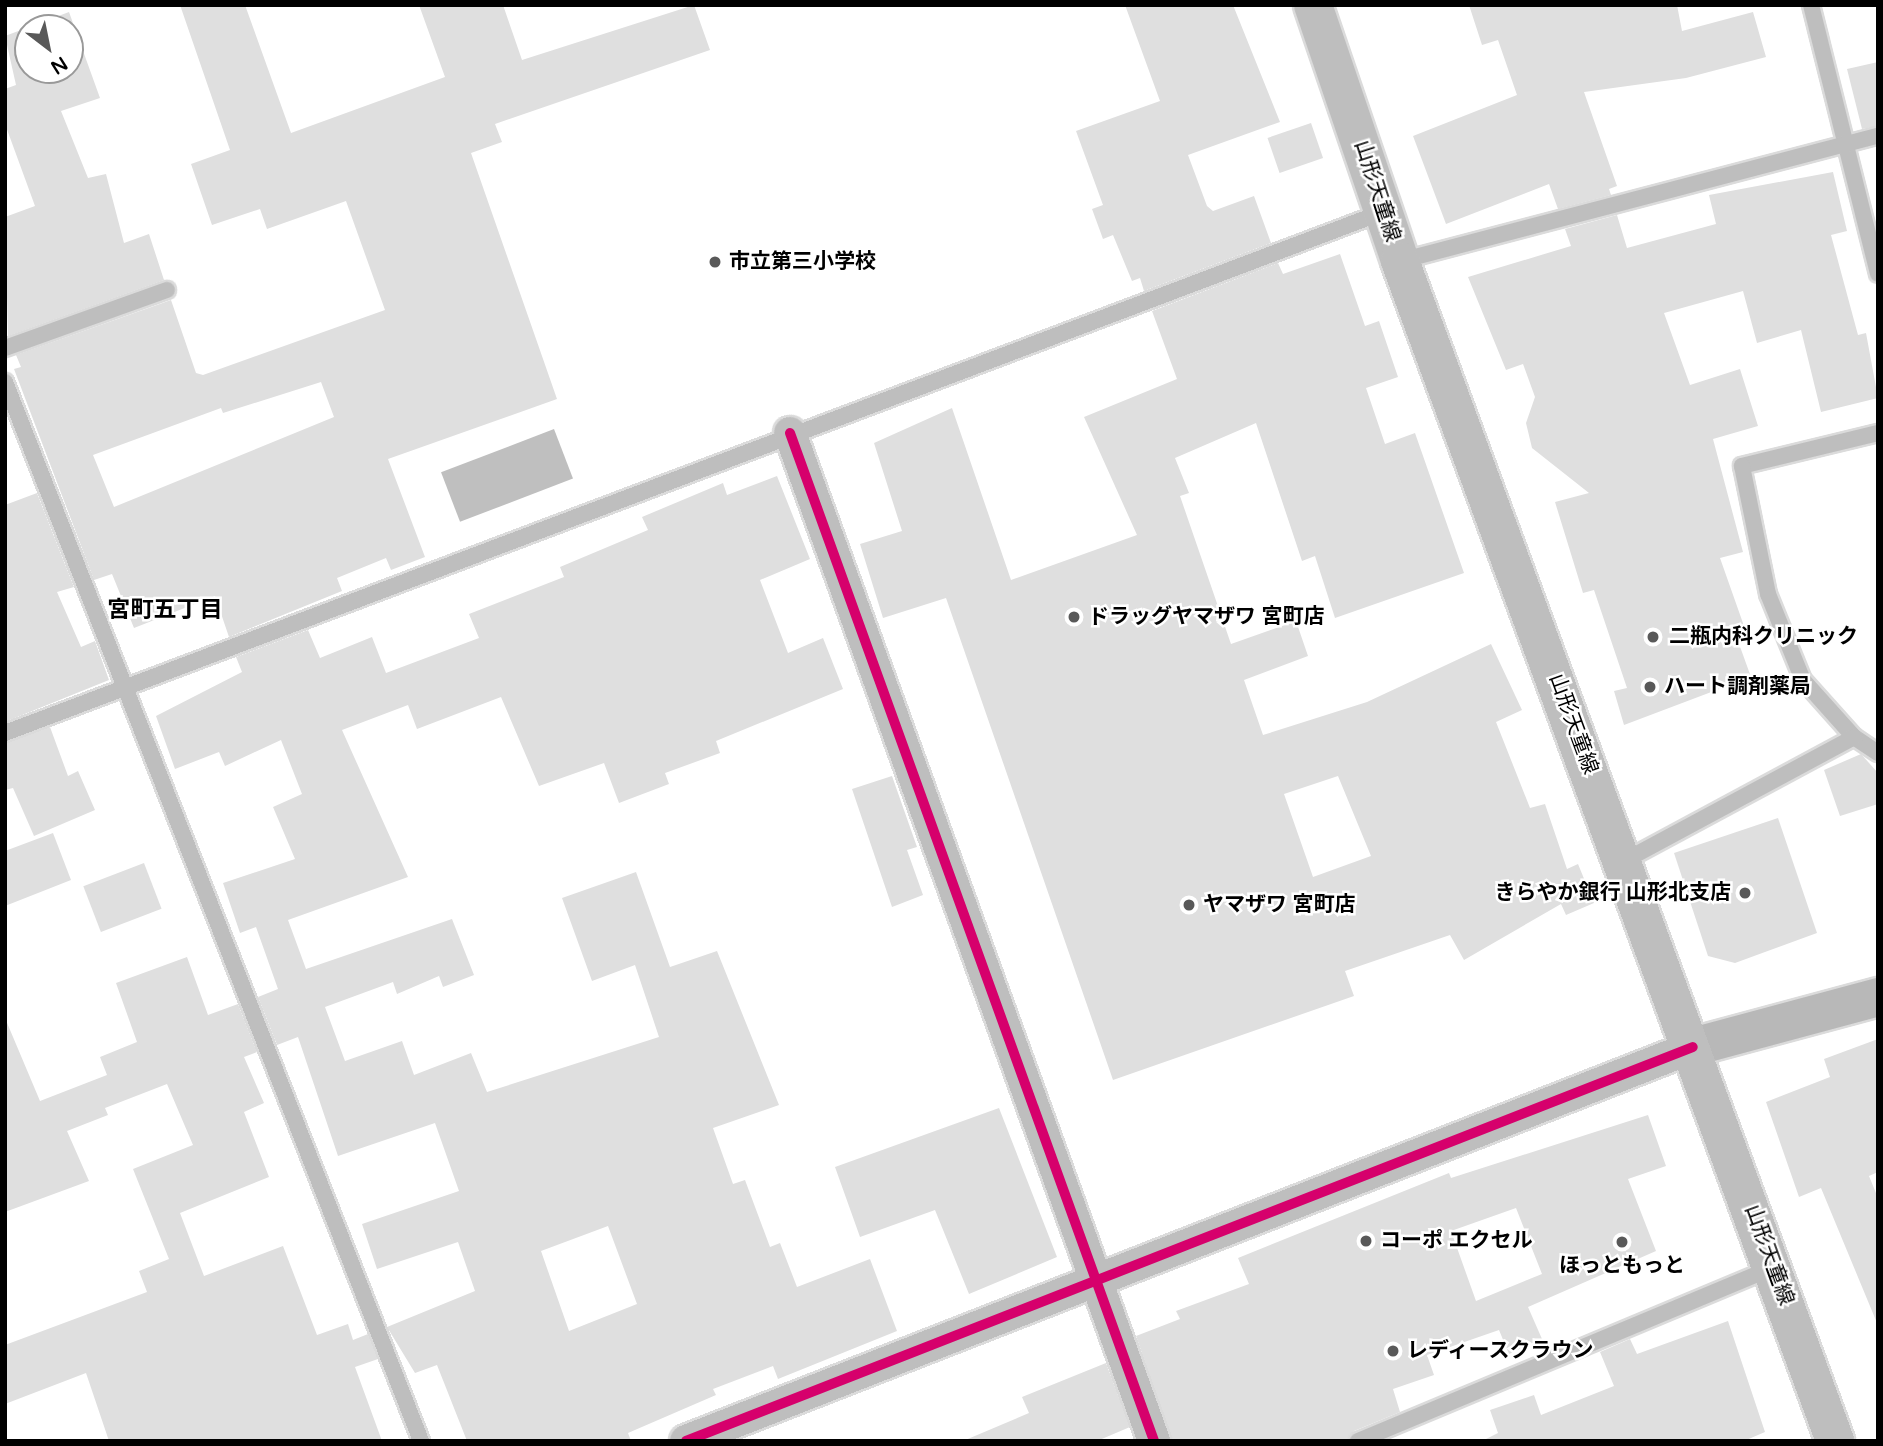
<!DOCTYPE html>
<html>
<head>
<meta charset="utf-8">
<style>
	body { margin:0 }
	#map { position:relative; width:1883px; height:1446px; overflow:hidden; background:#fff; font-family:"Varela Round","Noto Sans JP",sans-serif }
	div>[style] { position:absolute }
	.water>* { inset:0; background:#bfbfbf; transform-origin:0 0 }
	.building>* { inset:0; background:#dfdfdf; transform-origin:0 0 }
	.roads { filter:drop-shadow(2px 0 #dbdbdb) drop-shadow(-2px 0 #dbdbdb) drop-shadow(0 2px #dbdbdb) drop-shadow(0 -2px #dbdbdb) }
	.service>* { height:16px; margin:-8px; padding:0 8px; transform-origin:8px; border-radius:8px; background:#bebebe }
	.minor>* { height:32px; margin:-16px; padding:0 16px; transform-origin:16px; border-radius:16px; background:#bebebe }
	.secondary>* { height:38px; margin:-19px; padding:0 19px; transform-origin:19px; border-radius:19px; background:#b8b8b8 }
	.primary>* { height:38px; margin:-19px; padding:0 19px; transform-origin:19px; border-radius:19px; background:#bebebe }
	.cycleway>* { height:10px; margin:-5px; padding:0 5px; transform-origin:5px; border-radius:5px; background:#d6006c }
	.dots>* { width:19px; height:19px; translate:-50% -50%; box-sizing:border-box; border:4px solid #fff; border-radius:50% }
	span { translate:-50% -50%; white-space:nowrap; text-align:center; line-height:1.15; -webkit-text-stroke:5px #fff; paint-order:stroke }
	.street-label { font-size:21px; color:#000 }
	.poi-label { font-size:21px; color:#000; font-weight:700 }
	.left { translate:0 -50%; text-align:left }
	.right { translate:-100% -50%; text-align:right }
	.neighbourhood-label { font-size:23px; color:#000; font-weight:700 }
	.frame { position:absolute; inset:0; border:7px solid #000; pointer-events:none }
	.north { position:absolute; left:14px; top:14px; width:70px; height:70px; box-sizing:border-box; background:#fff; border:2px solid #999; border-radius:50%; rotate:148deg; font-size:19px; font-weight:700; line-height:28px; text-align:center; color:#000 }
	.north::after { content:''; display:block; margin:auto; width:24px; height:32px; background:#595959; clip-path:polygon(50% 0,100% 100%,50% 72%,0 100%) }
</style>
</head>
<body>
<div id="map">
	<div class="water">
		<div style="left:554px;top:429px;width:53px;height:121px;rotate:69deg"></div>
	</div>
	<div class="building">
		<div style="clip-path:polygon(evenodd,180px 5px,245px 5px,291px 133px,445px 77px,419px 5px,503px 5px,522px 60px,694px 5px,710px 50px,495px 124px,502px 142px,471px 153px,557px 399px,388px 459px,425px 557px,391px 570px,386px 558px,337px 578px,342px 591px,229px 637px,215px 596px,134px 628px,112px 574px,94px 580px,14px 369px,21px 367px,16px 355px,171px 300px,196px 373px,203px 375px,385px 310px,346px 201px,267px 229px,260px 209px,212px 225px,191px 164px,230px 150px,180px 5px,321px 382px,334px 417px,114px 507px,93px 455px,221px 408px,223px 413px,321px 382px)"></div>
		<div style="clip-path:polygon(1125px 5px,1233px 5px,1280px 122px,1188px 155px,1207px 206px,1213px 211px,1254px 196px,1271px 243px,1144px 291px,1140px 278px,1132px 281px,1113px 235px,1103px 239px,1092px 209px,1103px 205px,1076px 131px,1160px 101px)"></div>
		<div style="clip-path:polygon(1469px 5px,1677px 5px,1682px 31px,1753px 12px,1766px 57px,1686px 78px,1584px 92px,1617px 186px,1609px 189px,1611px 195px,1558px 209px,1549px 184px,1446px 224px,1413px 136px,1517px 95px,1498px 40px,1482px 45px)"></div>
		<div style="clip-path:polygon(evenodd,69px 12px,100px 98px,61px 111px,88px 178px,106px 174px,124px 243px,149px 234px,164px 280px,8px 336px,5px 217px,35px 206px,5px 124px,5px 89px,16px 85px,5px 36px,69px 12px,28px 28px,70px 28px,70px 70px,28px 70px,28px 28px)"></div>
		<div style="clip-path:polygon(1878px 62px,1878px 126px,1862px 129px,1847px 69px)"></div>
		<div style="left:1311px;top:123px;width:37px;height:46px;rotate:71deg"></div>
		<div style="clip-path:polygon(1833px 172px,1847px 231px,1831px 235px,1858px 335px,1866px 333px,1878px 398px,1821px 412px,1801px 330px,1757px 343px,1743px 291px,1664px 313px,1690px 385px,1740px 369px,1758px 426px,1713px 439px,1743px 552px,1720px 558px,1744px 626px,1734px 630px,1751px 677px,1624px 725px,1614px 691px,1627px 688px,1594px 590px,1583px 593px,1555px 502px,1589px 493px,1532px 448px,1526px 423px,1535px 397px,1523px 364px,1506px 370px,1468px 277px,1571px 246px,1565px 229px,1617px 215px,1627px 248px,1716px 224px,1709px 195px)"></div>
		<div style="clip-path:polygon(evenodd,1340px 254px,1365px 326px,1379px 321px,1398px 377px,1366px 388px,1385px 444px,1415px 433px,1464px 573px,1335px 618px,1315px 556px,1302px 561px,1256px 423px,1175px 458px,1189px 493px,1180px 496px,1231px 644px,1296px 621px,1308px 656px,1244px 680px,1263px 735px,1367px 702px,1491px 644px,1522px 710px,1496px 722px,1530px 808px,1545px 804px,1567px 869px,1578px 864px,1594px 903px,1566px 915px,1561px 904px,1464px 960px,1450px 935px,1345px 971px,1354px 996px,1113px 1080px,946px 598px,883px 618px,860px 544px,902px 531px,874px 443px,952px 408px,1011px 580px,1137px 535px,1084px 417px,1177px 379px,1152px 311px,1278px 263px,1283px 274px,1340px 254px,1338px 776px,1371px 856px,1313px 877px,1284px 794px,1338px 776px)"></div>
		<div style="clip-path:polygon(evenodd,777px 476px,810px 559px,760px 580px,788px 653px,823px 638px,843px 689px,716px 741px,720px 753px,665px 773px,669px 784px,619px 803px,604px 763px,539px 786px,501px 697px,417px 729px,408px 705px,342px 730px,408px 877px,288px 920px,306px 969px,452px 919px,474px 975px,443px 987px,439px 976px,397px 994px,393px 982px,325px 1007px,345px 1061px,402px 1041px,414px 1075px,471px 1053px,487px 1092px,659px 1037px,635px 965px,592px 981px,562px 898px,636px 872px,670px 967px,717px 951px,779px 1105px,713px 1128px,733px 1184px,745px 1180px,770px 1247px,780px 1243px,797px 1287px,870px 1259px,897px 1331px,778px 1379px,773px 1366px,713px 1389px,716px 1395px,628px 1433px,631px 1441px,467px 1441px,437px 1365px,415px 1373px,387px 1327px,475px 1291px,458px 1242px,377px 1269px,362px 1224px,459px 1191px,435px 1123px,338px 1156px,298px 1037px,277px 1045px,258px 997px,278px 989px,256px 927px,240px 933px,223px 883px,295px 859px,273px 807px,302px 794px,281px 740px,225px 766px,219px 752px,175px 769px,156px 716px,242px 672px,236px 657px,308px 630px,320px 658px,372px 637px,386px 673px,479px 638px,469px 614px,564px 577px,560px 567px,648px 530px,642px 517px,723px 483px,727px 495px,777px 476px,608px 1226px,637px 1304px,569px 1331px,541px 1251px,608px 1226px)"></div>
		<div style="clip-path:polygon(37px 493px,74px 587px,57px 592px,81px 647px,95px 641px,109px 680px,5px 722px,5px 505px)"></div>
		<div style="clip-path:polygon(50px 727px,68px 776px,78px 771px,95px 810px,34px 836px,13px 788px,5px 790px,5px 743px)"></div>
		<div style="clip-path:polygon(1861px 754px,1878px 773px,1878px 804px,1840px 816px,1824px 770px)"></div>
		<div style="clip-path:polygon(892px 776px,917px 847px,907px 850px,923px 895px,892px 907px,852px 789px)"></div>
		<div style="clip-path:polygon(1778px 818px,1817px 933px,1735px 963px,1708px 956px,1674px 853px)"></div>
		<div style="clip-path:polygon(53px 833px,71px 880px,5px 906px,5px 851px)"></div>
		<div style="left:144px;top:863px;width:49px;height:65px;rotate:69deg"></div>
		<div style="clip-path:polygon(187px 957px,208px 1015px,238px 1004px,257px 1052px,244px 1057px,264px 1103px,244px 1112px,269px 1177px,180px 1213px,204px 1276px,283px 1246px,317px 1335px,348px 1324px,353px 1340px,368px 1334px,378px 1359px,355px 1367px,382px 1441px,109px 1441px,86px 1373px,5px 1404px,5px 1345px,147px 1292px,139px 1271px,169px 1259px,133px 1169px,193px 1145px,167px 1084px,105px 1108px,108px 1115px,67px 1131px,89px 1181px,5px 1212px,5px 1018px,40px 1101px,107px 1075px,100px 1057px,137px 1042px,116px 983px)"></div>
		<div style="clip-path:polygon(1878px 1039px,1878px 1172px,1869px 1176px,1878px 1198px,1877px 1323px,1821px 1188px,1799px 1197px,1766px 1102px,1830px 1077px,1824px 1059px)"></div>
		<div style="clip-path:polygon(999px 1108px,1057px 1257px,969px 1294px,935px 1210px,860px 1237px,835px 1167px)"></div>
		<div style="clip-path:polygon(evenodd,1648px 1115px,1666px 1166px,1628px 1179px,1656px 1251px,1528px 1307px,1542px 1339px,1509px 1354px,1499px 1330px,1427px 1355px,1434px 1375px,1393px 1389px,1400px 1412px,1354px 1431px,1348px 1441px,1172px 1441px,1136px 1336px,1180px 1319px,1176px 1311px,1249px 1284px,1238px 1258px,1449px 1173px,1451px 1178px,1648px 1115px,1516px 1208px,1542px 1274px,1476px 1301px,1451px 1231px,1516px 1208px)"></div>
		<div style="clip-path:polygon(1728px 1321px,1765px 1432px,1744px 1441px,1482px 1441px,1498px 1433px,1490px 1410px,1534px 1395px,1541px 1415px,1614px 1386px,1600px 1352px,1630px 1339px,1637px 1354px)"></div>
		<div style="clip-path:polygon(1106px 1363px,1130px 1427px,1097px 1441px,963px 1441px,1029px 1413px,1022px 1397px)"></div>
	</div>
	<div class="roads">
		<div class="service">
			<div style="left:1811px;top:5px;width:277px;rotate:76deg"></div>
			<div style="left:1400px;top:261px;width:494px;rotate:-14.7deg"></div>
			<div style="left:5px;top:348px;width:172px;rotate:-19.7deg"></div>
			<div style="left:5px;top:382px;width:1138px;rotate:68.55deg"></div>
			<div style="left:1878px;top:433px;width:140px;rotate:166.4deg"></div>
			<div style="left:1742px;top:466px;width:131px;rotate:78.5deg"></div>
			<div style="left:1768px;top:594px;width:93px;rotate:67.9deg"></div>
			<div style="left:1803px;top:680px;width:76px;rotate:48.2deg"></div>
			<div style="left:1854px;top:737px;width:29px;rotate:34deg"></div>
			<div style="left:5px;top:733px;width:1473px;rotate:-20.71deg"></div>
			<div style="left:1624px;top:861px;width:261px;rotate:-28.3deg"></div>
			<div style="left:1358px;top:1441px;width:448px;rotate:-22.7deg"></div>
		</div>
		<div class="minor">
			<div style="left:790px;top:433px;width:1072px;rotate:70.14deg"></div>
			<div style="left:686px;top:1441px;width:1081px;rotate:-21.37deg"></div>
		</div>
		<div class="secondary">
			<div style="left:1693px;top:1047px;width:192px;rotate:-15.1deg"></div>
		</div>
		<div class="primary">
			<div style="left:1313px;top:5px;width:270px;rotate:71.2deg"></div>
			<div style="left:1400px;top:261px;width:1258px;rotate:69.76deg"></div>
		</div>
	</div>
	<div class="cycleway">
		<div style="left:790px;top:433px;width:1072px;rotate:70.14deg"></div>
		<div style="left:686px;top:1441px;width:1081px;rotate:-21.37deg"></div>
	</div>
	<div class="dots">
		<div style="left:715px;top:262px;background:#595959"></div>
		<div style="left:1074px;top:617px;background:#595959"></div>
		<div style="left:1653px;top:637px;background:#595959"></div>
		<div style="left:1650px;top:687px;background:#595959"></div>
		<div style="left:1745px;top:893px;background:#595959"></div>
		<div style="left:1189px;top:905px;background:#595959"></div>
		<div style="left:1366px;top:1241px;background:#595959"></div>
		<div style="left:1622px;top:1242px;background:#595959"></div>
		<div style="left:1393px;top:1351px;background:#595959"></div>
	</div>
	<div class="street-label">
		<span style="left:1377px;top:191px;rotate:72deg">山形天童線</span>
		<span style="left:1573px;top:724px;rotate:70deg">山形天童線</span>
		<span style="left:1769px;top:1255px;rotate:70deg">山形天童線</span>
	</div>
	<div class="poi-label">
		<span class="left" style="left:729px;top:262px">市立第三小学校</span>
		<span class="left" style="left:1088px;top:617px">ドラッグヤマザワ 宮町店</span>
		<span class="left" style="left:1669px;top:637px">二瓶内科クリニック</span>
		<span class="left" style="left:1664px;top:687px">ハート調剤薬局</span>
		<span class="right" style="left:1731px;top:893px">きらやか銀行 山形北支店</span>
		<span class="left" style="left:1203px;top:905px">ヤマザワ 宮町店</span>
		<span class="left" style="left:1380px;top:1241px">コーポ エクセル</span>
		<span style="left:1622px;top:1266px">ほっともっと</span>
		<span class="left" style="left:1407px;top:1351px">レディースクラウン</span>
	</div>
	<div class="neighbourhood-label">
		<span style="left:165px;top:610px">宮町五丁目</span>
	</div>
	<div class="frame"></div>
	<div class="north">N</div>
</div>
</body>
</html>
